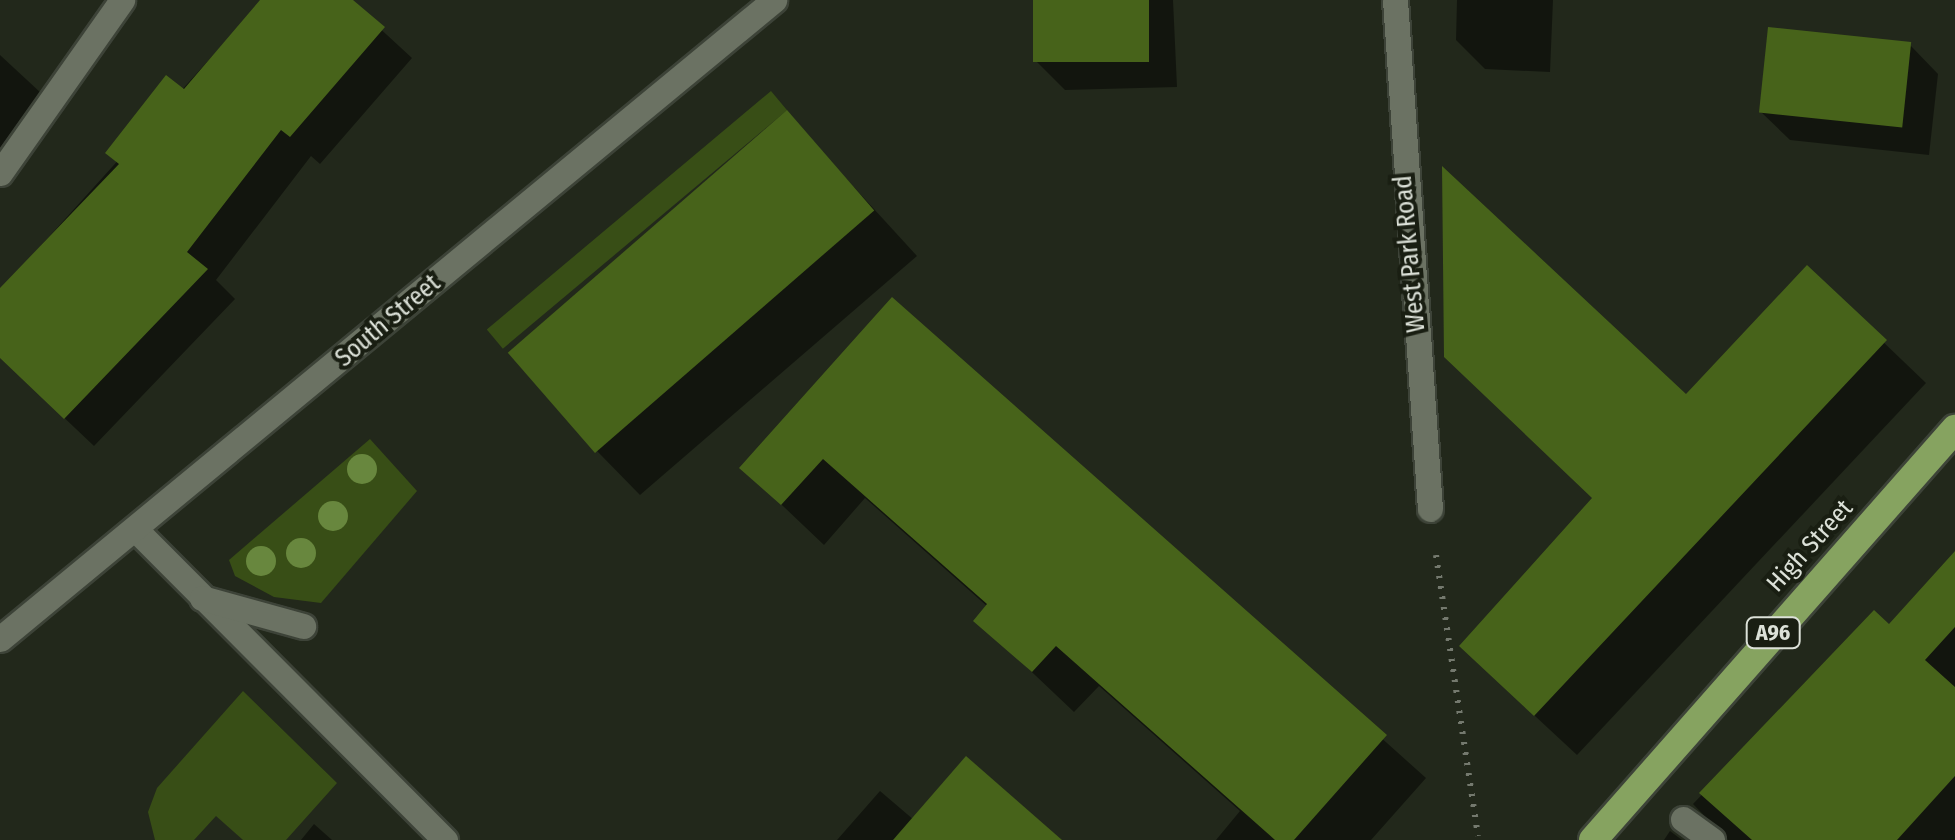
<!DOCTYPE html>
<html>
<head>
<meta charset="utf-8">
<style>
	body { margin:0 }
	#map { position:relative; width:1955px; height:840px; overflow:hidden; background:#22281b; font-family:"Fira Sans Condensed",sans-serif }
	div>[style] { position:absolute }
	.green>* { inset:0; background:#384e16; transform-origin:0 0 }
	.shadow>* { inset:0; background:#0007 }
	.building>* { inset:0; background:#47631a; transform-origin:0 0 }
	.path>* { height:6px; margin-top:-3px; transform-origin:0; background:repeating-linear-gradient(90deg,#74796e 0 2.5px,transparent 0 10.5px) }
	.roads { filter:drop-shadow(2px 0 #3d4338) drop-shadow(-2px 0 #3d4338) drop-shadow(0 2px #3d4338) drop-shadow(0 -2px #3d4338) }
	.service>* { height:25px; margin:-12.5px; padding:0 12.5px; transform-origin:12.5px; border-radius:12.5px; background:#6b7263 }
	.minor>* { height:25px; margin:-12.5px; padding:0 12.5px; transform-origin:12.5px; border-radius:12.5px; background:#6b7263 }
	.tertiary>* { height:25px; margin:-12.5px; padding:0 12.5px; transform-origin:12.5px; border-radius:12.5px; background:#6b7263 }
	.trunk>* { height:28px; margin:-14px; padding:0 14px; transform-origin:14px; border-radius:14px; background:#86a360 }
	.trees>* { width:30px; height:30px; margin:-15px; border-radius:50%; background:#68873e }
	span { translate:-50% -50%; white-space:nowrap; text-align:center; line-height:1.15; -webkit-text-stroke:8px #191e12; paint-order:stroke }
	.shield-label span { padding:2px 8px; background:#191e12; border:2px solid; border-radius:8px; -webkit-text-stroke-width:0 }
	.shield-label { font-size:22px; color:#dce1d8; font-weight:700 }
	.street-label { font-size:25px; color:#dce1d8 }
</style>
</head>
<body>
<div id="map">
	<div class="green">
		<div style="left:771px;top:91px;width:25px;height:371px;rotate:50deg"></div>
		<div style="clip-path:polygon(370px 439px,417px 491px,321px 603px,274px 597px,235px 576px,229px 560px)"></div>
		<div style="clip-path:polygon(243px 691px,337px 783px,286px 840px,243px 840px,216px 816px,194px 840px,155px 840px,148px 812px,157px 788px)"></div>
	</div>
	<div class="shadow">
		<div style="clip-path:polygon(263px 0,349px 0,412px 58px,320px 164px,311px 156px,216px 280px,235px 299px,94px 446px,0 357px,0 291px)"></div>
		<div style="clip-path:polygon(1035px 0,1173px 0,1177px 87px,1065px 90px,1036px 61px)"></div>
		<div style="clip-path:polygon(1457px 0,1553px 0,1550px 72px,1485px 69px,1456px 40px)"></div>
		<div style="clip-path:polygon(1910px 45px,1938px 74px,1929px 155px,1790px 140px,1761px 112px)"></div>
		<div style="clip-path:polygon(0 55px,41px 93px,0 151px)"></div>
		<div style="clip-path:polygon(787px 114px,917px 256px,640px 495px,596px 450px)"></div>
		<div style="clip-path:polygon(1807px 269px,1926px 383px,1577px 755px,1504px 687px,1594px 499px)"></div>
		<div style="clip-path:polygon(893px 300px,1426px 778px,1371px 840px,1216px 840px,1240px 811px,1099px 686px,1074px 712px,977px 620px,988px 607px,865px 498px,824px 545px,743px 468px)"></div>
		<div style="clip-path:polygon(1955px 555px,1955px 840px,1728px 840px,1693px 804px,1874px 614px,1889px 627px)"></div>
		<div style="clip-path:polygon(880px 791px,914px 820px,1058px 840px,837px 840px)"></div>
		<div style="clip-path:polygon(314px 824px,332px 840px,301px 840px)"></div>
		<div style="clip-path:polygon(1670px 831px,1682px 840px,1664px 840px)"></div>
	</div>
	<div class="building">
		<div style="clip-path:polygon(260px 0,353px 0,385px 27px,290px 137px,281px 130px,187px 252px,208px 269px,64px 419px,0 358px,0 288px,119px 164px,105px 153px,166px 75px,184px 89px)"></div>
		<div style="left:1033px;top:0;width:116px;height:62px"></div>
		<div style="left:1768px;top:27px;width:144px;height:86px;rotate:6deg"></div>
		<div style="left:787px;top:110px;width:133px;height:370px;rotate:49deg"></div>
		<div style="clip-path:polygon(1442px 166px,1686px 394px,1807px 265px,1887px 340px,1534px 716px,1459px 646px,1592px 498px,1444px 357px)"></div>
		<div style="clip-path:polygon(892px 297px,1387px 735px,1294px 840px,1275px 840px,1056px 646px,1032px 672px,973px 621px,987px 604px,823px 459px,781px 505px,739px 468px)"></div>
		<div style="clip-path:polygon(1955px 551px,1955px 627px,1925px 660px,1955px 687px,1955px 776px,1897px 840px,1752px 840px,1699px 793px,1874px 610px,1889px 624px)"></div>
		<div style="clip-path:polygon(966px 756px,1062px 840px,893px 840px)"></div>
	</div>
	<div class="path">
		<div style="left:1436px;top:555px;width:284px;rotate:81.5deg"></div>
	</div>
	<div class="roads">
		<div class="service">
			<div style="left:136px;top:530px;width:438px;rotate:45.1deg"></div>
			<div style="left:202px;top:598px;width:105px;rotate:15.5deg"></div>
		</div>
		<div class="minor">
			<div style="left:1395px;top:0;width:510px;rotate:86.07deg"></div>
			<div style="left:0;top:173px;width:212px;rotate:-54.8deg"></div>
			<div style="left:1683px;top:819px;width:36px;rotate:36deg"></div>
		</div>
		<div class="tertiary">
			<div style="left:0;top:639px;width:1004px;rotate:-39.54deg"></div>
		</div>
		<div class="trunk">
			<div style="left:1593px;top:840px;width:548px;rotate:-48.63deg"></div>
		</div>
	</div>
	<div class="trees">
		<div style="left:362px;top:469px"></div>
		<div style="left:333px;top:516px"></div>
		<div style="left:301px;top:553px"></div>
		<div style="left:261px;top:561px"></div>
	</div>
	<div class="shield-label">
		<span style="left:1773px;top:633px">A96</span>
	</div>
	<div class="street-label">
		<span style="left:1410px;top:254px;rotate:-95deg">West Park Road</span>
		<span style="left:388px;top:321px;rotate:-40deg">South Street</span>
		<span style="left:1810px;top:546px;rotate:-48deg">High Street</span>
	</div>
</div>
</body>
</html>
